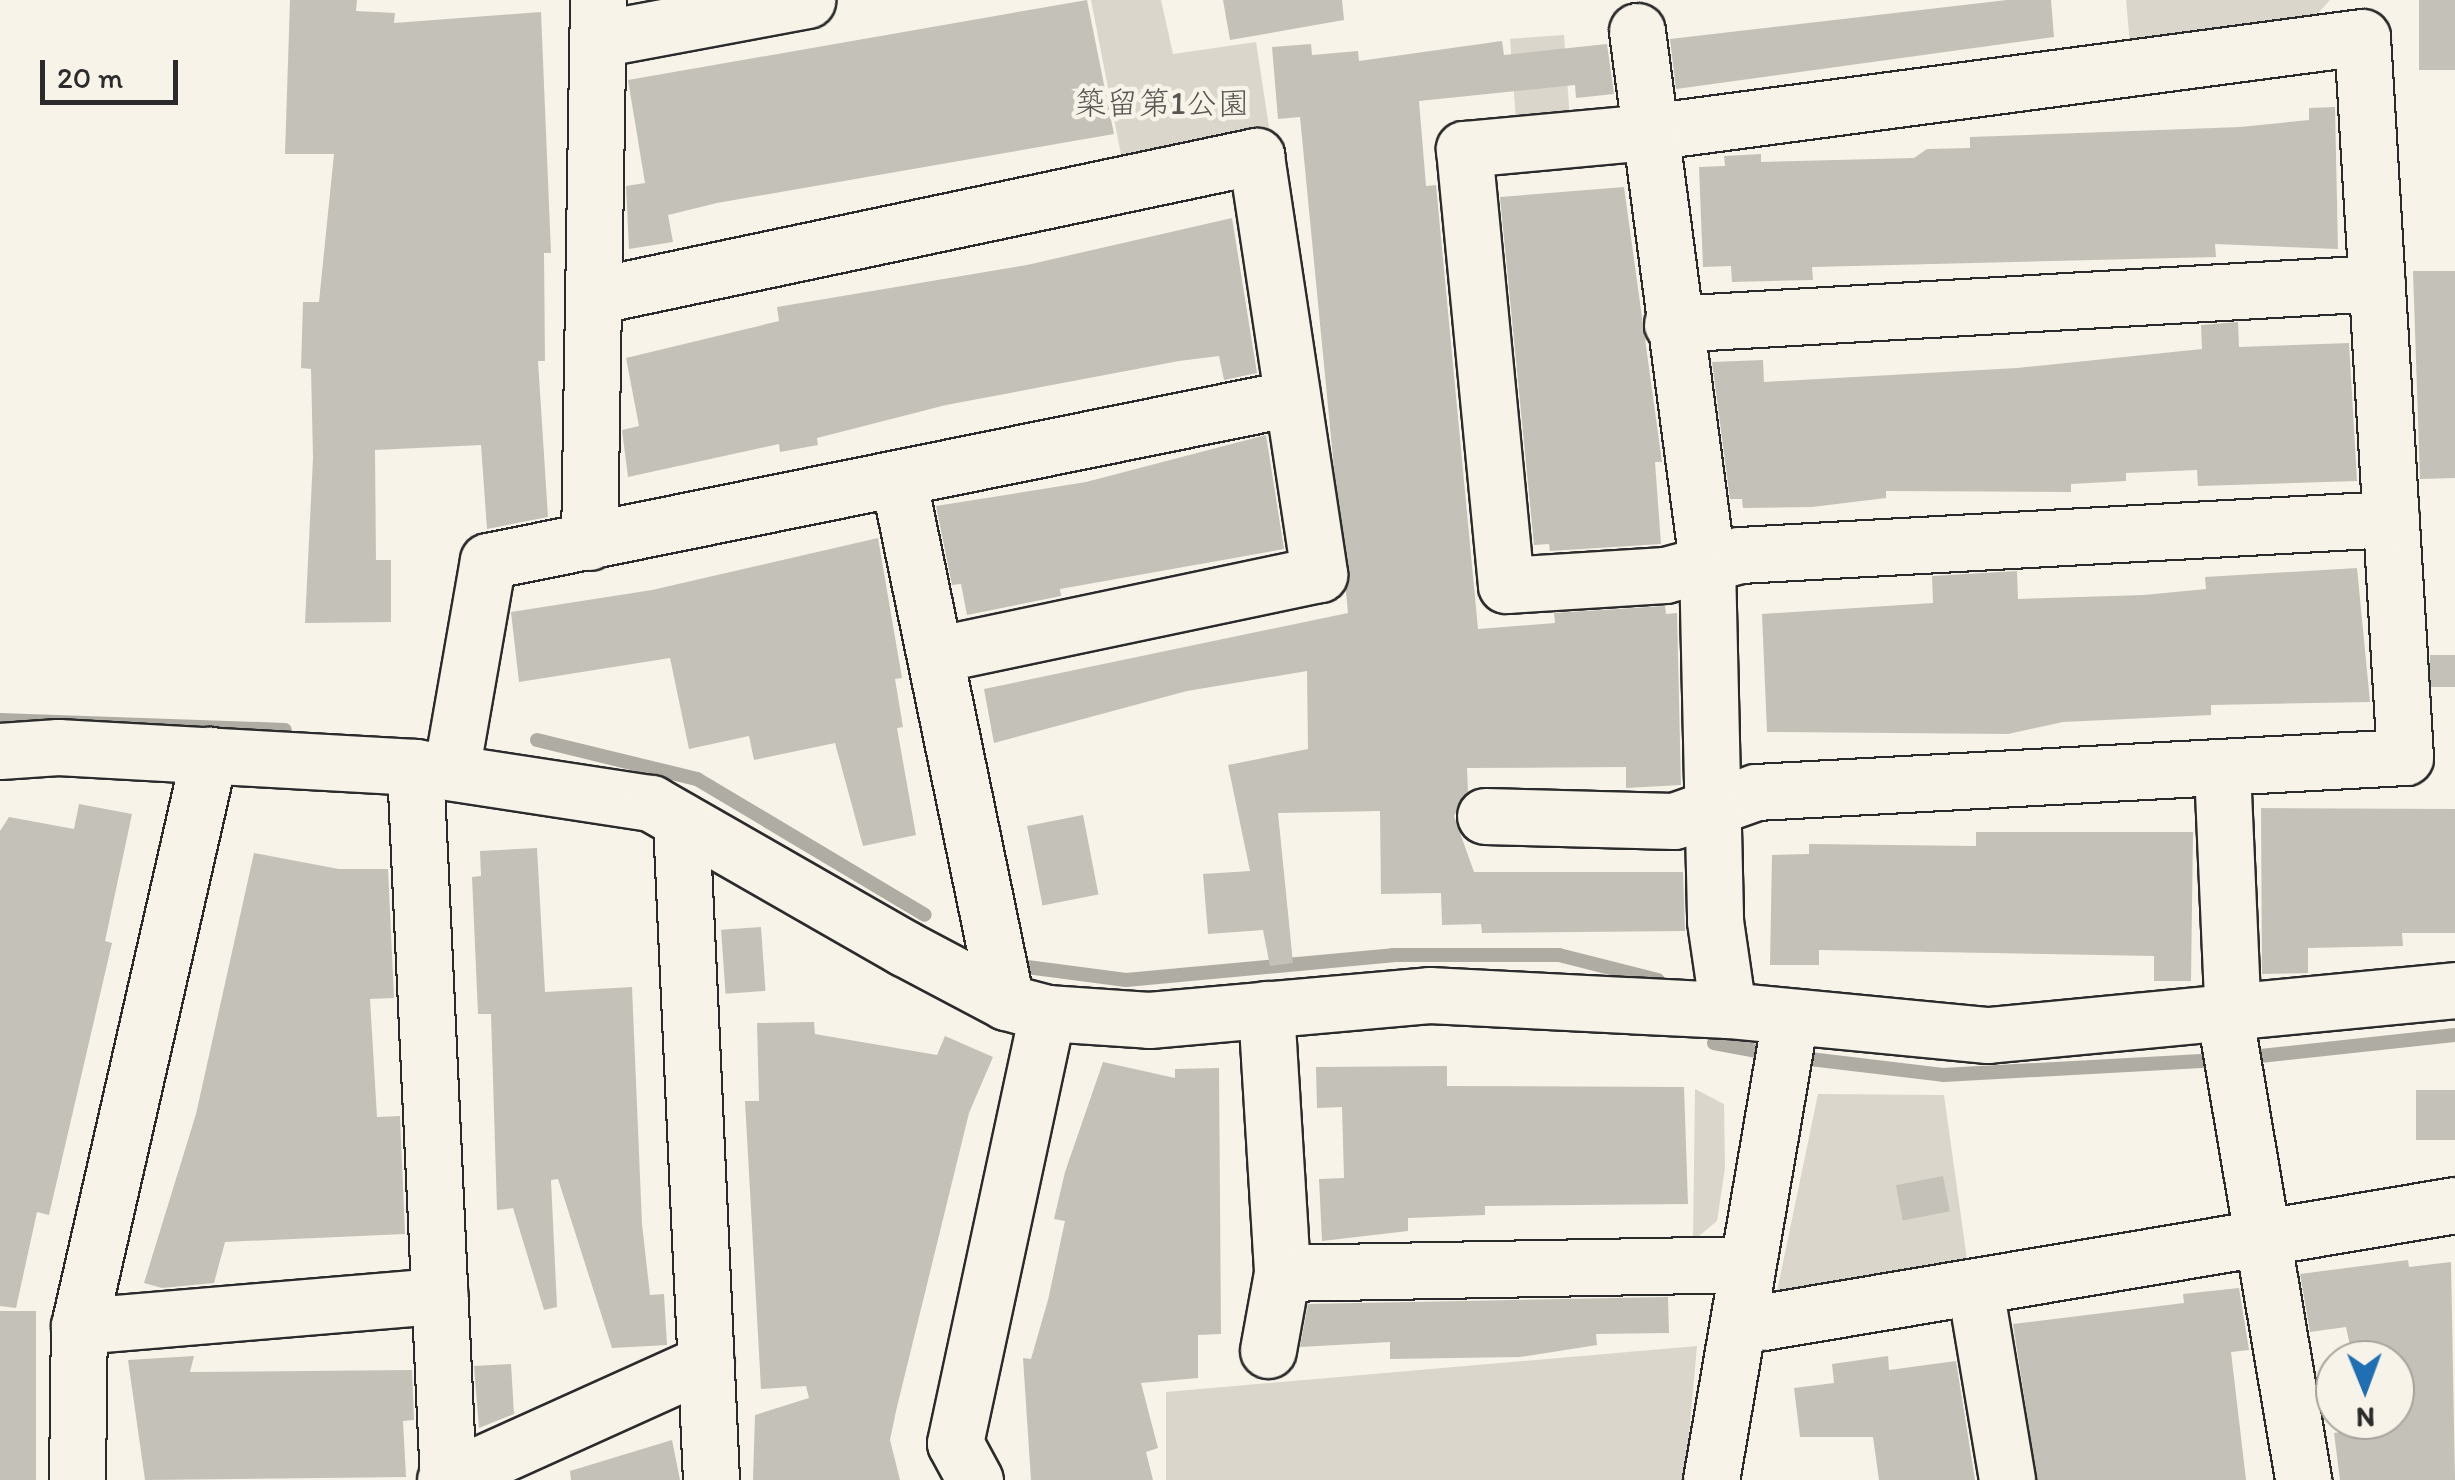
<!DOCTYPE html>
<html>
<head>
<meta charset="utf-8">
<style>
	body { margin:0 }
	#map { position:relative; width:2455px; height:1480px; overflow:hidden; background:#f7f3e8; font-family:Itim,"Klee One",sans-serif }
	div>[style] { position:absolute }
	.green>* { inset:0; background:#dad6cc; transform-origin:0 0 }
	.stream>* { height:14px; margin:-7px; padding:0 7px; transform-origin:7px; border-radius:7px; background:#afaca4 }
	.building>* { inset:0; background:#c4c1b9; transform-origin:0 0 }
	.roads { filter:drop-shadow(2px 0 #2b2b2b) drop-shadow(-2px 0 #2b2b2b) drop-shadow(0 2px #2b2b2b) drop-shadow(0 -2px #2b2b2b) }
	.minor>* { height:55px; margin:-27.5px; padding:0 27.5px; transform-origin:27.5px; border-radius:27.5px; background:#f7f3e8 }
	span { translate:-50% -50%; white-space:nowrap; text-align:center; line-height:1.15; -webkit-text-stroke:9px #f7f3e8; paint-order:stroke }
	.park-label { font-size:32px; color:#575653 }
	.north { position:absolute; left:2315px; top:1340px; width:100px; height:100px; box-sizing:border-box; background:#f7f3e8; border:2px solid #a5a39c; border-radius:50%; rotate:179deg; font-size:28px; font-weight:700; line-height:40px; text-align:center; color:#2b2b2b }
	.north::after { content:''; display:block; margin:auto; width:35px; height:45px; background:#1f6fb2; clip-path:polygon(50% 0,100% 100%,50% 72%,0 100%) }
	.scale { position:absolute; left:40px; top:60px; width:138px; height:45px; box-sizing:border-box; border:5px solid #2b2b2b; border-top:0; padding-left:12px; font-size:30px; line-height:35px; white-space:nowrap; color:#2b2b2b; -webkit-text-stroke:8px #f7f3e8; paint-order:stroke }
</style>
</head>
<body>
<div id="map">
	<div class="green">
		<div style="clip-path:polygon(1091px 0,1161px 0,1173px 54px,1256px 42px,1270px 134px,1123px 165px)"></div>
		<div style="clip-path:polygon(2126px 0,2330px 0,2310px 22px,2130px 44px)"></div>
		<div style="left:1564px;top:35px;width:80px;height:54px;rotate:86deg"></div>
		<div style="clip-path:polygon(1695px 1089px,1724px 1104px,1725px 1168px,1717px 1221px,1693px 1241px)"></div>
		<div style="clip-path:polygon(1818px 1094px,1944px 1095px,1969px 1274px,1774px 1306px)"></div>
		<div style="clip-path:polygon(1697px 1346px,1685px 1480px,1166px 1480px,1166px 1392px)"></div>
	</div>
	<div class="stream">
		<div style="left:0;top:720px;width:285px;rotate:2deg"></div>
		<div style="left:537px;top:740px;width:165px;rotate:13.7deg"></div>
		<div style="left:697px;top:779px;width:265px;rotate:30.8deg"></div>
		<div style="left:1027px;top:967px;width:100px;rotate:7.5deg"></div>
		<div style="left:1126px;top:980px;width:268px;rotate:-5.3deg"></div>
		<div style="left:1393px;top:955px;width:166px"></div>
		<div style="left:1559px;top:955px;width:102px;rotate:14.2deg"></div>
		<div style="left:1714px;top:1043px;width:59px;rotate:10.7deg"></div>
		<div style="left:1793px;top:1057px;width:151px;rotate:6.8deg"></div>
		<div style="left:1943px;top:1075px;width:277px;rotate:-3.1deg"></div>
		<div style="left:2242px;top:1058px;width:214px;rotate:-6.2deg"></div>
	</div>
	<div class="building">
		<div style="clip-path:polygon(290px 0,357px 0,356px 11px,395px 13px,394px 23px,541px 12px,551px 253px,544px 253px,545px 361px,538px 361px,548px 517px,487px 529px,481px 445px,375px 450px,376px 560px,391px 560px,391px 622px,305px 623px,313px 458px,311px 369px,301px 368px,303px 302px,319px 302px,334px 154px,285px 154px)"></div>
		<div style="clip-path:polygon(1087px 0,1114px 134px,717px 203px,668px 215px,673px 242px,629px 249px,626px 186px,645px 183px,628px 80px)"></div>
		<div style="clip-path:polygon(1223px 0,1342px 0,1344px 20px,1230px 40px)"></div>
		<div style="clip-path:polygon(2007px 0,2051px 0,2054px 37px,1676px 89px,1670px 39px)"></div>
		<div style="left:2419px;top:0;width:36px;height:70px"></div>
		<div style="clip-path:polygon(1502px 41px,1504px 55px,1607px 44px,1614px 94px,1576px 98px,1575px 85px,1419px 101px,1426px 186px,1436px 185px,1478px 629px,1555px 623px,1554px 613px,1665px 606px,1666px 614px,1677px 613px,1681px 785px,1626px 788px,1626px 767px,1467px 768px,1468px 791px,1454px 816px,1474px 872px,1683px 872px,1685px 931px,1482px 933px,1481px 924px,1442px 925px,1441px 893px,1381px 894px,1380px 811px,1278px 813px,1293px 963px,1270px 966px,1263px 930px,1208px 934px,1203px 874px,1250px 871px,1228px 765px,1308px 749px,1307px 671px,1187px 691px,994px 743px,984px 689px,1348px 613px,1300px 117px,1278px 119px,1272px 47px,1311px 44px,1312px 55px,1358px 51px,1359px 61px)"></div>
		<div style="clip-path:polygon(2335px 107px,2338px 249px,2215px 244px,2216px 257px,1812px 267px,1813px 280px,1732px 282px,1731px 266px,1703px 267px,1699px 167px,1725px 166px,1724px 156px,1761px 154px,1761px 162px,1914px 158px,1927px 149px,1970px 148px,1970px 137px,2240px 127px,2309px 120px,2309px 108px)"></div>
		<div style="clip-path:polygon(1624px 187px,1662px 462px,1655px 462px,1661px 544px,1550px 551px,1549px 544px,1534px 545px,1500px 197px)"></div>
		<div style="clip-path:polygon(1232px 218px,1257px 373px,1224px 380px,1219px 356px,1179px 361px,946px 405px,817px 438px,818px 445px,780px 452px,779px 444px,628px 477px,622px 430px,639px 426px,626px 358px,779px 321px,777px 307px,1027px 265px)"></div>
		<div style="clip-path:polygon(2413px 271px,2455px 271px,2455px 478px,2420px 479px)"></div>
		<div style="clip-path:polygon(2238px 322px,2239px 347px,2349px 343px,2357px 481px,2198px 486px,2197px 470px,2126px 473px,2126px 481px,2071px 484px,2071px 492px,1886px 491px,1886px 498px,1812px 507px,1743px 508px,1742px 499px,1730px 499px,1712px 362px,1763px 360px,1764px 382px,2017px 368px,2202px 349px,2201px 325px)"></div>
		<div style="clip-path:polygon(1266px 435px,1284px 549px,1060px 589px,1061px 596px,967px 615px,961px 584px,952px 585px,936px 506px,1086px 482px)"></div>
		<div style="clip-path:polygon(878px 538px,902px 678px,895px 679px,903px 727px,897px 728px,916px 835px,863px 846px,835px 743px,754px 760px,749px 736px,689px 749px,670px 658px,519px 682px,511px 612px,652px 590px)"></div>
		<div style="clip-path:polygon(2357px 568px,2370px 702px,2211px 705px,2211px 715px,2063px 722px,2008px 734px,1767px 732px,1762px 614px,1933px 603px,1932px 576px,2017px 571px,2018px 599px,2144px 595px,2206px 589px,2205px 577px)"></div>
		<div style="left:2430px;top:655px;width:25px;height:32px"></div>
		<div style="clip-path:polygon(79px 804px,132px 814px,105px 941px,112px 943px,49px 1215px,37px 1212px,16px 1308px,0 1306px,0 831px,9px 817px,74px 829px)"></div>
		<div style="clip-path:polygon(2261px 808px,2455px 809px,2455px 933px,2402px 933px,2403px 946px,2308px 948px,2308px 973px,2262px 974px)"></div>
		<div style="left:1083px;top:815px;width:81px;height:57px;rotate:79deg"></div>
		<div style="clip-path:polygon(1976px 832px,2193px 832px,2191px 981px,2154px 981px,2154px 956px,1819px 950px,1819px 965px,1770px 965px,1772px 855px,1809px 854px,1809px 844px,1976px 846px)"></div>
		<div style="clip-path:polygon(537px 848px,545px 992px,632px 987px,642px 1224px,650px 1295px,664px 1294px,667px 1345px,612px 1348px,558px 1179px,551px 1180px,557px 1307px,544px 1310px,513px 1208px,497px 1210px,491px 1014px,478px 1014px,472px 877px,481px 876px,480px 851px)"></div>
		<div style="clip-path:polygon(254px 853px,339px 869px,388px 869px,394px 998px,370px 999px,377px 1117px,400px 1116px,405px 1234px,225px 1242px,214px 1283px,162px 1288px,144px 1283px,196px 1114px)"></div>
		<div style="left:761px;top:927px;width:64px;height:40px;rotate:86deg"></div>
		<div style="clip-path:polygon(814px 1022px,815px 1034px,937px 1055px,945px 1036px,993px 1057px,969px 1113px,896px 1411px,890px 1440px,900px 1480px,753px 1480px,755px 1415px,809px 1398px,806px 1386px,761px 1389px,745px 1101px,759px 1101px,757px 1023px)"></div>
		<div style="clip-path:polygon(1103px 1062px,1175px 1078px,1175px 1069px,1219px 1068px,1221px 1334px,1198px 1335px,1198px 1378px,1141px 1383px,1158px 1448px,1146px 1452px,1153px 1480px,1031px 1480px,1023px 1358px,1031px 1359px,1048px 1300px,1065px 1221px,1054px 1219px,1065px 1172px)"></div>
		<div style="clip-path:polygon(1447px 1066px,1447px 1086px,1684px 1087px,1688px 1204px,1485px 1206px,1485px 1215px,1408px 1218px,1408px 1231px,1322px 1241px,1319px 1179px,1344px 1178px,1342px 1107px,1317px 1108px,1316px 1067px)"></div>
		<div style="left:2416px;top:1090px;width:39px;height:50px"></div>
		<div style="left:1943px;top:1176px;width:36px;height:48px;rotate:79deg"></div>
		<div style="clip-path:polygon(2408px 1260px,2409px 1267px,2451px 1262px,2455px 1480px,2340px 1480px,2334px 1433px,2354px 1430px,2353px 1420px,2395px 1420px,2395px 1360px,2353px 1360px,2346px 1327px,2310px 1332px,2300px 1274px)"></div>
		<div style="clip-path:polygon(2239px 1288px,2249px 1350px,2231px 1352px,2246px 1480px,2037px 1480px,2013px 1324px,2184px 1303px,2183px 1294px)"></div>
		<div style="clip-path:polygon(1668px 1297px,1669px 1333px,1596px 1334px,1597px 1345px,1520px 1357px,1390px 1359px,1390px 1342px,1300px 1347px,1308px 1304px)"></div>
		<div style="left:0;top:1311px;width:36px;height:169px"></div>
		<div style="clip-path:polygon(194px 1356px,190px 1372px,412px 1370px,414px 1420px,403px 1421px,406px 1477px,145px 1480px,128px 1360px)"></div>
		<div style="clip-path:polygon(1888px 1356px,1889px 1370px,1956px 1361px,1975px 1480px,1879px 1480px,1873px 1437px,1800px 1437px,1794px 1388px,1834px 1383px,1832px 1364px)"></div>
		<div style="clip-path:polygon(511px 1364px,514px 1414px,479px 1428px,474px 1366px)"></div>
		<div style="clip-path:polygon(672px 1440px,680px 1480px,571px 1480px,570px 1471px)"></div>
	</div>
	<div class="roads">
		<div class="minor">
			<div style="left:1637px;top:31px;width:537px;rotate:82.5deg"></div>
			<div style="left:1707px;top:563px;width:358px;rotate:88.7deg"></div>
			<div style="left:1715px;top:921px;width:90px;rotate:81.7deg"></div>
			<div style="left:599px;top:39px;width:212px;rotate:-10.6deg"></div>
			<div style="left:599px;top:295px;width:672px;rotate:-11.95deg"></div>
			<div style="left:1256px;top:156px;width:423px;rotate:81.4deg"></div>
			<div style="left:1319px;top:574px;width:389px;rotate:168.1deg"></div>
			<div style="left:1672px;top:324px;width:706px;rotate:-3.33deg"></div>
			<div style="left:898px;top:478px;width:535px;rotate:78.35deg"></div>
			<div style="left:589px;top:542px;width:542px;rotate:-89.05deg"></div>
			<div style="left:0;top:751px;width:58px;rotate:-3.9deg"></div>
			<div style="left:58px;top:747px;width:358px;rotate:3.2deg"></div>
			<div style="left:415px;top:767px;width:239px;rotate:8.7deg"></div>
			<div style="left:651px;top:803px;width:292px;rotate:29.8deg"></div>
			<div style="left:904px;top:948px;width:115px;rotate:27.9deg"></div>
			<div style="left:1006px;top:1002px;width:42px;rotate:15deg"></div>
			<div style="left:1047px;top:1013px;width:102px;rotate:3.9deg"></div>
			<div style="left:1149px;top:1020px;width:281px;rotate:-5.1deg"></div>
			<div style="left:1429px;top:995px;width:299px;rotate:2.9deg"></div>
			<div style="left:1728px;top:1010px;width:261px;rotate:5.5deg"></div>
			<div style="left:1988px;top:1035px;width:469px;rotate:-5.5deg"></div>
			<div style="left:415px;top:767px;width:713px;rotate:87.35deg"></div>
			<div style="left:2222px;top:769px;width:247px;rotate:87.5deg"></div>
			<div style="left:451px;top:772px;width:214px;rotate:-80.1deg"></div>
			<div style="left:488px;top:561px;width:819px;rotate:-11.47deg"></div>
			<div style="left:1485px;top:816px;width:189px;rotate:1.5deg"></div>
			<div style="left:1674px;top:821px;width:87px;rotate:-19.5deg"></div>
			<div style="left:1756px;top:792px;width:650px;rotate:-3.09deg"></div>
			<div style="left:2405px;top:757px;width:721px;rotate:-93.42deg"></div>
			<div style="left:2362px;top:37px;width:719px;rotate:172.41deg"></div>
			<div style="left:1649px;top:132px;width:186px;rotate:174.7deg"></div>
			<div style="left:1464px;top:149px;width:438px;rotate:84.5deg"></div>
			<div style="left:1506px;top:585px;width:159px;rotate:-3.6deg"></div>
			<div style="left:1665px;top:575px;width:78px;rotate:-14.9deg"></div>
			<div style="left:1740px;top:555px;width:652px;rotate:-3.17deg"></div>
			<div style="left:681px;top:821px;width:660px;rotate:87.39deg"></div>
			<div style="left:1266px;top:1009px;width:264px;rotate:86.5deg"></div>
			<div style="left:1282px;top:1273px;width:461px;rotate:-1.1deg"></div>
			<div style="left:2225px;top:1017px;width:470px;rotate:80.4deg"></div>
			<div style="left:1975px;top:1288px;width:195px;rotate:80.5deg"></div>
			<div style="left:1763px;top:1322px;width:702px;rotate:-9.6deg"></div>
			<div style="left:79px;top:1326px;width:362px;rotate:-4.8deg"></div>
			<div style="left:1268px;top:1350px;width:78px;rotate:-79.7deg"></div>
			<div style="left:77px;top:1480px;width:154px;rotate:-89.3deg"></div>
			<div style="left:79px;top:1326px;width:586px;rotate:-77.17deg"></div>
			<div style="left:445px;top:1480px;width:286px;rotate:-24.3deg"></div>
			<div style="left:975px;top:1480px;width:42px;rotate:-118.4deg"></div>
			<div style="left:955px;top:1443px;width:440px;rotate:-77.9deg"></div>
			<div style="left:1711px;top:1480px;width:469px;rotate:-80.3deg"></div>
		</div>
	</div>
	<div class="park-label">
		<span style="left:1162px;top:103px">築留第1公園</span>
	</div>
	<div class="north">N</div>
	<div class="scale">20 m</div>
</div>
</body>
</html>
